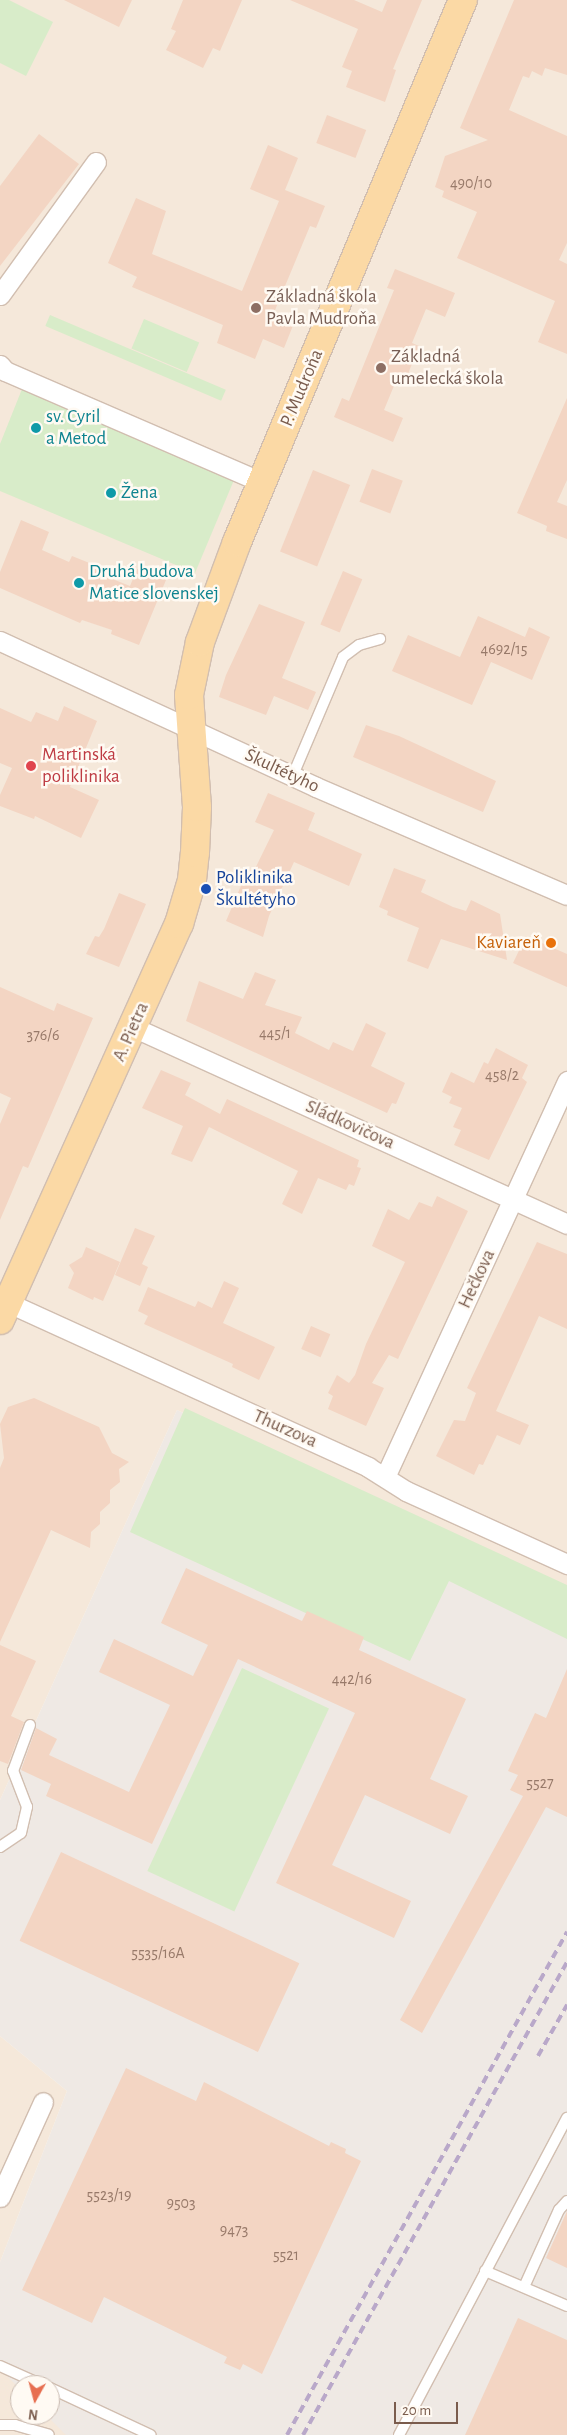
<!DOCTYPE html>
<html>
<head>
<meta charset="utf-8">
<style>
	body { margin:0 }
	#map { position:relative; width:567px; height:2435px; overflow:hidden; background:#fdf6ec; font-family:"Alegreya Sans",sans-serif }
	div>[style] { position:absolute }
	.residential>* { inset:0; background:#f5e8da }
	.industrial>* { inset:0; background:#efe9e4 }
	.green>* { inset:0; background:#d8ecc9; transform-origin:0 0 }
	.building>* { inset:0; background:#f3d5c3; transform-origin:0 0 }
	.roads { filter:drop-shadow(1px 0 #d1beb0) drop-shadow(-1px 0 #d1beb0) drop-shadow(0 1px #d1beb0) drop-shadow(0 -1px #d1beb0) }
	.lane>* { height:10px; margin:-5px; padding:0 5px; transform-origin:5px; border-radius:5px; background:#fff }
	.street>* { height:19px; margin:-9.5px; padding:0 9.5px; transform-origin:9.5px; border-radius:9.5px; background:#fff }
	.primary>* { height:28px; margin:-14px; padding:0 14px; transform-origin:14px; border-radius:14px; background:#fbd9a5 }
	.rail>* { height:4px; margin-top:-2px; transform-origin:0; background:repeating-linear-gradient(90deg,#b9a8c9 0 8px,transparent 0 13px) }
	.dots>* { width:14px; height:14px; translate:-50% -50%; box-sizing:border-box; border:2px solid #fffaf3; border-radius:50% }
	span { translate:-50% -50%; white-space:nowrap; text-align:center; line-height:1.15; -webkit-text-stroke:5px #fffaf3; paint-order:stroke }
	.number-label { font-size:16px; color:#987a6a }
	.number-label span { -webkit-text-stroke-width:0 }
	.education-label { font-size:19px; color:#785e54 }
	.left { translate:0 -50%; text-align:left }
	.street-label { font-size:19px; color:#7a5c4d }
	.culture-label { font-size:19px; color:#0d838f }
	.health-label { font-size:19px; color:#be3a42 }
	.transit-label { font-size:19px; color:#164399 }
	.food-label { font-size:19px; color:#c56008 }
	.right { translate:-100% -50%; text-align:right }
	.north { position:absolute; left:10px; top:2375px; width:50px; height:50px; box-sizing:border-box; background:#fffaf3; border:1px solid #cabbb1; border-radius:50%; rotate:187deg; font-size:14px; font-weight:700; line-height:20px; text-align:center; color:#7a5c4d }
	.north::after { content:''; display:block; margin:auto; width:18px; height:22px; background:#e76f51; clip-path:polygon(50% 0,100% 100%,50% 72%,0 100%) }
	.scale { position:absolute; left:394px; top:2402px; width:64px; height:22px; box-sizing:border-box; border:2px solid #7a5c4d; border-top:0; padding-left:6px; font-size:15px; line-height:18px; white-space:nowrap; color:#7a5c4d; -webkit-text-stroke:4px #fffaf3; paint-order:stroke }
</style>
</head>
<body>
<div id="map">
	<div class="residential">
		<div style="clip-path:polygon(0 0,567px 0,567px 1592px,177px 1410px,0 1800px)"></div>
		<div style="clip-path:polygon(0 2036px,67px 2091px,0 2262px)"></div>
		<div style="clip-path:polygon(evenodd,0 2353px,185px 2435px,0 2435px,0 2353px,20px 2385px,50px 2385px,50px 2415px,20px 2415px,20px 2385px)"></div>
	</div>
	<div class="industrial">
		<div style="clip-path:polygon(177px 1410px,567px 1592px,567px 2435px,66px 2435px,46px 2415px,50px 2415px,50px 2385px,20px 2385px,20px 2389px,0 2369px,0 2262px,67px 2091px,0 2036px,0 1800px)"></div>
	</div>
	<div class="green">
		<div style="clip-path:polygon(0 0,9px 0,53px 22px,26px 76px,0 63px)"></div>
		<div style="left:50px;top:315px;width:191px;height:12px;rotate:23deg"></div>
		<div style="left:144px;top:319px;width:60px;height:32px;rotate:23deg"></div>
		<div style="clip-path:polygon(22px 389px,234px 480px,195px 573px,0 491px,0 444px)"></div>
		<div style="clip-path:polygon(185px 1408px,567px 1585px,567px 1639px,449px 1581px,410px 1661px,130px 1532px)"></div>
		<div style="left:242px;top:1668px;width:96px;height:224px;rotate:25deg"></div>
	</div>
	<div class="building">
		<div style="clip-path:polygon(64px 0,132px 0,119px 27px)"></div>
		<div style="clip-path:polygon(183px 0,242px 0,220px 51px,213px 48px,203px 68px,166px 50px,176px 31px,171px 29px)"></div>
		<div style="clip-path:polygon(290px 0,354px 0,382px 12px,387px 0,422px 0,393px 69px,396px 70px,385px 102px,346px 87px,352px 71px,342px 67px,358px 29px)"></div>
		<div style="clip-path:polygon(514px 0,567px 0,567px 75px,545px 68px,542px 76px,532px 71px,529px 78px,523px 76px,509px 110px,567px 136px,567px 243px,559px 260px,567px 264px,567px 354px,538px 342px,555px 301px,457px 258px,477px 212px,442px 197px,444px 191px,435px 187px,445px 156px,488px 140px,460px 128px)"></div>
		<div style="left:327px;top:115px;width:42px;height:30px;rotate:21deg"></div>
		<div style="clip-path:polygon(39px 134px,79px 164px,0 266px,0 186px)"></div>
		<div style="clip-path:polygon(268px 145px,298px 158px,285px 190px,325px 206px,316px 228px,310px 226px,273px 315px,294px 323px,284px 348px,263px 339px,255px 359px,217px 343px,223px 325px,132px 287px,137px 277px,108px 263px,136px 198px,166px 211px,152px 254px,242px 291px,279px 201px,250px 189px)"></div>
		<div style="clip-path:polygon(395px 269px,455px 293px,445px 317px,426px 309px,412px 343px,419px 346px,406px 379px,398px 376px,384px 410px,403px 418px,393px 442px,334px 417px,342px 398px,349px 401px,394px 290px,387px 288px)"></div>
		<div style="clip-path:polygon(567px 398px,567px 480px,557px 502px,567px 506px,567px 539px,546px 531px,547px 526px,517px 513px)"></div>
		<div style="left:372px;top:469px;width:33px;height:35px;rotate:21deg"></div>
		<div style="left:313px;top:470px;width:40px;height:88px;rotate:22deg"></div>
		<div style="clip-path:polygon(21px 520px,49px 532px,42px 550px,69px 562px,72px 556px,102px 568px,100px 574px,130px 586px,137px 569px,166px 580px,139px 645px,111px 634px,112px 630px,82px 620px,80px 623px,0 588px,0 572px)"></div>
		<div style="left:343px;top:571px;width:21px;height:58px;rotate:23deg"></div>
		<div style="clip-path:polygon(259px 604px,305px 622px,282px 678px,316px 692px,308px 710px,274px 696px,266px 715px,219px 697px,226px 675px)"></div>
		<div style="clip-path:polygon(478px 616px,525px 637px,529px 627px,550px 637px,532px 680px,491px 662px,472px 705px,392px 671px,408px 635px,460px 657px)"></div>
		<div style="clip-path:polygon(64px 706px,97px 721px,70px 787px,99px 800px,81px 838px,35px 816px,34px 819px,0 806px,0 795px,12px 768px,0 763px,0 708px,31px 722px,36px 712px,58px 721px)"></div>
		<div style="clip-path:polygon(366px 725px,399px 736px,496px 781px,483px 812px,353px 757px)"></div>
		<div style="clip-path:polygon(268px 793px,315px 813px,308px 830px,362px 854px,349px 886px,294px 862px,269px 916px,263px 937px,226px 921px,246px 874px,251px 877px,274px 830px,255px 822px)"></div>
		<div style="clip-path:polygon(394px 868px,426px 880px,421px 892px,453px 907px,466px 911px,471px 900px,500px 914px,507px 960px,441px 939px,428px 969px,407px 961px,419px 928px,387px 915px,388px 911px,379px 907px)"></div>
		<div style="clip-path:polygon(119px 893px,146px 904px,119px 967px,86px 954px,95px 936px,99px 937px,104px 929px)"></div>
		<div style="clip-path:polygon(526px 936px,567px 954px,567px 987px,513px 963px)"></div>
		<div style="clip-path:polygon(255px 972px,276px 980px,265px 1005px,302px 1017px,295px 1033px,329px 1050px,333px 1042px,353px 1051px,366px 1023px,386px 1033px,371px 1066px,405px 1083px,396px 1104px,392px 1103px,387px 1113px,186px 1021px,199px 981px,243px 999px)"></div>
		<div style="clip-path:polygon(0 987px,54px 1011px,57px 1003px,93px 1018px,28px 1168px,23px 1166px,0 1220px,0 1124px,11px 1098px,0 1093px)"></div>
		<div style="clip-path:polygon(496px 1048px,528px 1065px,522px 1078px,527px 1082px,489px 1160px,454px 1145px,461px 1130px,453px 1127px,462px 1108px,449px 1103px,452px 1097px,442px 1092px,451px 1072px,474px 1083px,484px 1062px,488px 1064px)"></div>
		<div style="clip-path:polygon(161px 1070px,191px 1083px,185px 1095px,220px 1114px,227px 1099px,359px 1160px,357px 1167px,361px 1168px,354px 1186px,349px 1184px,346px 1190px,318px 1178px,302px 1214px,282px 1204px,298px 1171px,209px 1127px,192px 1162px,171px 1154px,183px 1126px,142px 1108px)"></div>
		<div style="clip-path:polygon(437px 1196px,468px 1211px,398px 1359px,389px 1355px,372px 1383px,384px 1388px,366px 1426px,328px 1409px,333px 1396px,328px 1393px,337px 1375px,349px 1383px,355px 1375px,366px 1344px,405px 1262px,372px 1246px,388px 1209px,409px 1220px,419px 1202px,432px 1207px)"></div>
		<div style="clip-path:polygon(135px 1228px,155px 1236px,142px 1264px,148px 1267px,140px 1286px,115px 1275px)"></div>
		<div style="clip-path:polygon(537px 1242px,567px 1254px,567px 1329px,539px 1316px,496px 1411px,529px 1425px,520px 1445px,497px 1435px,483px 1465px,479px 1464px,474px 1475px,436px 1456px,454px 1420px,465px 1421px,476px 1393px,467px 1388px)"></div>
		<div style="clip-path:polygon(86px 1247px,120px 1262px,103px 1301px,94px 1297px,93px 1300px,68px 1288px,74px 1273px,69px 1265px,82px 1257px)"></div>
		<div style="clip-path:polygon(224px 1281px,239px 1288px,223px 1323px,275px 1347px,259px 1380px,232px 1367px,233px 1364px,144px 1324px,148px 1316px,138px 1311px,148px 1287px,195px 1307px,198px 1301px,212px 1308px)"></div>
		<div style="left:311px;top:1326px;width:21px;height:25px;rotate:23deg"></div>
		<div style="clip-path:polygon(34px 1398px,99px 1427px,112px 1453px,129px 1462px,119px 1469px,120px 1482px,110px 1490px,110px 1503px,100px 1512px,100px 1524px,91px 1532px,90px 1548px,51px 1530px,0 1642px,0 1468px,4px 1458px,0 1424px,8px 1407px)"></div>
		<div style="clip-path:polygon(186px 1568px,302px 1621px,307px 1611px,364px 1637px,359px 1650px,466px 1699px,430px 1779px,468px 1796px,450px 1834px,365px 1795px,332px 1865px,411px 1901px,394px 1938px,276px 1883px,355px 1713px,238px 1659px,152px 1844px,46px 1796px,51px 1784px,21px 1770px,36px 1728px,57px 1739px,49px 1755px,129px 1792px,170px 1705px,99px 1672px,114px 1639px,193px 1676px,208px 1645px,161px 1623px)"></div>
		<div style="clip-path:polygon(0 1645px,36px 1661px,11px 1716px,24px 1722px,8px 1764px,0 1761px)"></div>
		<div style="clip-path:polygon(567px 1669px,567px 1817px,546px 1807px,422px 2033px,400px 2020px,523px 1796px,510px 1790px,518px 1775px,508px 1771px,535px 1713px,546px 1718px)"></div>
		<div style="left:61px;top:1852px;width:263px;height:98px;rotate:25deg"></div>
		<div style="clip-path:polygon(126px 2068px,196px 2101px,204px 2082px,329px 2146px,331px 2142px,346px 2149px,345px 2153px,361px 2161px,262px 2374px,243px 2364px,240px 2370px,224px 2363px,227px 2357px,104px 2297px,92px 2323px,22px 2290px)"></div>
		<div style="clip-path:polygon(567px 2211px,567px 2268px,546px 2258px)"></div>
		<div style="clip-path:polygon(518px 2318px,567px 2340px,567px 2435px,465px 2435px)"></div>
	</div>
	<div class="roads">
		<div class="lane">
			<div style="left:293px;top:775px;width:128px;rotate:-67deg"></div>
			<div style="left:343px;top:657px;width:20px;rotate:-37deg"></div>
			<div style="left:359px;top:645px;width:22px;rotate:-16deg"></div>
			<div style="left:0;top:1847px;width:25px;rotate:-34deg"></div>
			<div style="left:21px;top:1833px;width:27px;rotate:-77deg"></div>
			<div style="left:27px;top:1807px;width:39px;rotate:-111deg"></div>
			<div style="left:13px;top:1771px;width:49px;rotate:-69.7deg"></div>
			<div style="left:485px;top:2271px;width:89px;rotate:23.1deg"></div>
			<div style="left:524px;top:2287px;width:85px;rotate:-65.6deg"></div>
			<div style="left:559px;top:2210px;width:12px;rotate:-48deg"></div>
			<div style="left:0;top:2366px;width:46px;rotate:24.3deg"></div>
			<div style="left:50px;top:2388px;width:111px;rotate:25deg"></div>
			<div style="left:0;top:2425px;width:15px"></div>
			<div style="left:15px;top:2425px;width:35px;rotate:16deg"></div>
			<div style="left:399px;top:2435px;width:359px;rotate:-62.1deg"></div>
		</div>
		<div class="street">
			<div style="left:0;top:295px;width:164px;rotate:-54.2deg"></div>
			<div style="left:0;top:365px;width:8px;rotate:50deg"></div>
			<div style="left:5px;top:371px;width:280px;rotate:23.4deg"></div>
			<div style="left:0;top:641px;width:348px;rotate:24.8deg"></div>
			<div style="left:316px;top:787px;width:273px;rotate:23.3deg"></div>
			<div style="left:133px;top:1027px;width:477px;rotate:24.4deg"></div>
			<div style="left:0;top:1299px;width:405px;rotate:24.5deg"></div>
			<div style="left:368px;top:1467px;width:45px;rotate:32.3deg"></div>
			<div style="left:406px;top:1491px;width:177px;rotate:24.4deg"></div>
			<div style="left:385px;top:1477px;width:436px;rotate:-65.3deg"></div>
			<div style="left:0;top:2197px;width:104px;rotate:-65.6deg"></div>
		</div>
		<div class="primary">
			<div style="left:0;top:1320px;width:435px;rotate:-65.7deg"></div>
			<div style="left:179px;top:924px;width:46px;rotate:-73.5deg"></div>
			<div style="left:192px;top:880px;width:27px;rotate:-84deg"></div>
			<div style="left:195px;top:853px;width:46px;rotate:-87.5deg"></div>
			<div style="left:197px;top:807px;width:112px;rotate:-94.1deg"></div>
			<div style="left:189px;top:695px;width:54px;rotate:-78.3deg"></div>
			<div style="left:200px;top:642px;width:107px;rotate:-69.7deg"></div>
			<div style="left:237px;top:542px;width:587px;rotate:-67.37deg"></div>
		</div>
	</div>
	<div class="rail">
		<div style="left:538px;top:2056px;width:59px;rotate:-60.4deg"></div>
		<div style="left:287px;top:2435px;width:576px;rotate:-60.9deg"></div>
		<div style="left:303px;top:2435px;width:542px;rotate:-60.83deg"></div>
	</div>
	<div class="dots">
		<div style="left:256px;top:308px;background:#8d6e63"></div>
		<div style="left:381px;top:368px;background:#8d6e63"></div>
		<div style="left:36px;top:428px;background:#0f9aa8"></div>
		<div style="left:111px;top:493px;background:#0f9aa8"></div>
		<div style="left:79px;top:583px;background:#0f9aa8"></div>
		<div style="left:31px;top:766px;background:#e0444e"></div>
		<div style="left:206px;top:889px;background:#1a4fb4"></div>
		<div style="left:551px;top:943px;background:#e8710a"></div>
	</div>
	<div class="number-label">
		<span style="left:471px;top:183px">490/10</span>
		<span style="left:504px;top:649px">4692/15</span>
		<span style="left:275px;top:1033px">445/1</span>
		<span style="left:43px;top:1035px">376/6</span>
		<span style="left:502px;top:1075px">458/2</span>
		<span style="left:352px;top:1679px">442/16</span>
		<span style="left:540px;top:1783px">5527</span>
		<span style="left:158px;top:1953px">5535/16A</span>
		<span style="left:109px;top:2195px">5523/19</span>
		<span style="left:181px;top:2203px">9503</span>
		<span style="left:234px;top:2230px">9473</span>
		<span style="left:286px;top:2255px">5521</span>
	</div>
	<div class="education-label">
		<span class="left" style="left:266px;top:308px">Základná škola<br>Pavla Mudroňa</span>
		<span class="left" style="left:391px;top:368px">Základná<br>umelecká škola</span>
	</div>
	<div class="street-label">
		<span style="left:302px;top:388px;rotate:-67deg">P. Mudroňa</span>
		<span style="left:282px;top:771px;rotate:25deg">Škultétyho</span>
		<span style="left:131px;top:1032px;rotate:-66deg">A. Pietra</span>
		<span style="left:350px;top:1125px;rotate:24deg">Sládkovičova</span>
		<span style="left:477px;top:1279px;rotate:-65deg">Hečkova</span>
		<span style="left:285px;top:1429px;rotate:24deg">Thurzova</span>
	</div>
	<div class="culture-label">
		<span class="left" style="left:46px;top:428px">sv. Cyril<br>a Metod</span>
		<span class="left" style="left:121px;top:493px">Žena</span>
		<span class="left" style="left:89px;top:583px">Druhá budova<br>Matice slovenskej</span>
	</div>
	<div class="health-label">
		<span class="left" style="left:42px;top:766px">Martinská<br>poliklinika</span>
	</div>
	<div class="transit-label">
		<span class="left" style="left:216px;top:889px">Poliklinika<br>Škultétyho</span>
	</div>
	<div class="food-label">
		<span class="right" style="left:541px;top:943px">Kaviareň</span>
	</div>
	<div class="north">N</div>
	<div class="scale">20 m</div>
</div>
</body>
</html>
